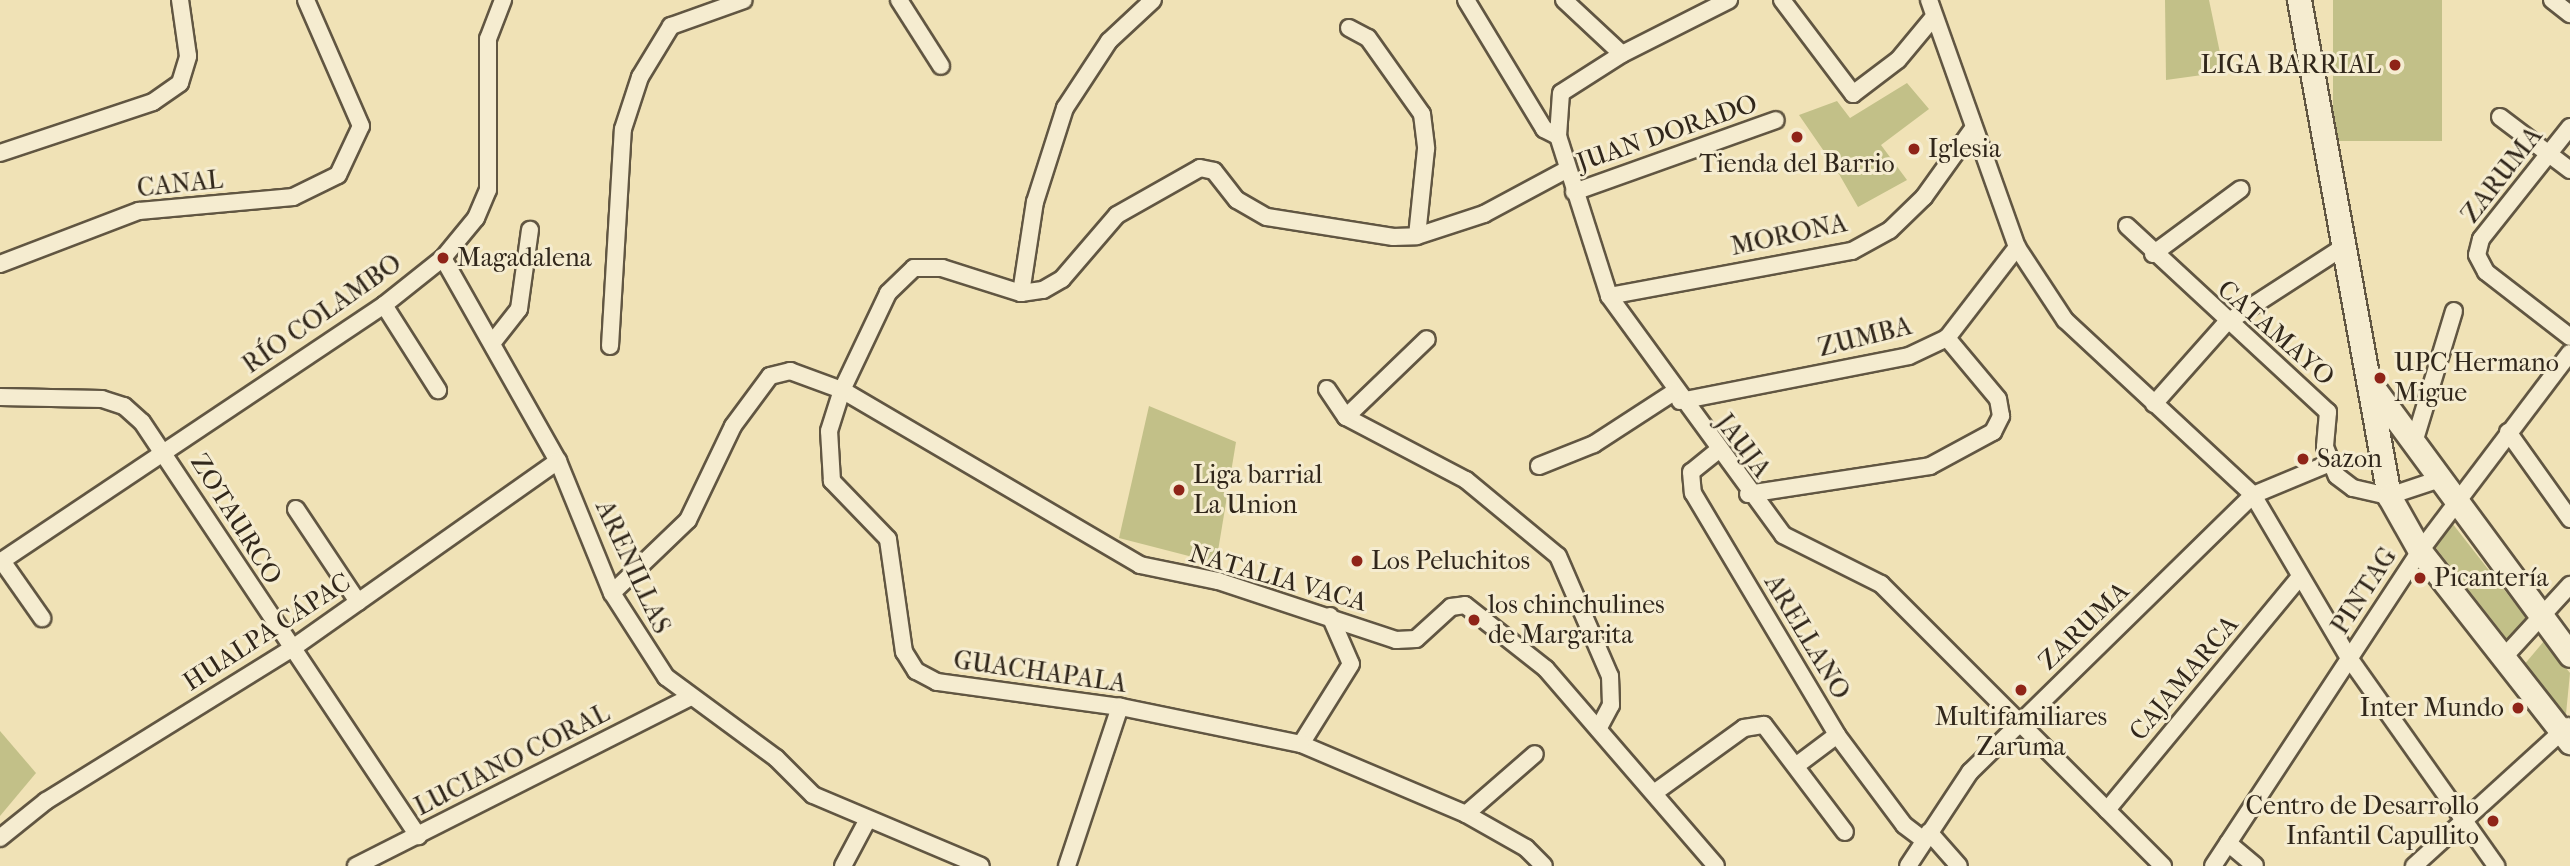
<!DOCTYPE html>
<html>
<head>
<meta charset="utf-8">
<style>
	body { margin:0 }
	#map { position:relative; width:2570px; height:866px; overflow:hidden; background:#f0e2b6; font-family:"IM FELL French Canon",serif }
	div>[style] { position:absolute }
	.green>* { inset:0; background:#c2c088; transform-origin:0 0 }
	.roads { filter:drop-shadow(2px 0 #615642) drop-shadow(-2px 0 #615642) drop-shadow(0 2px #615642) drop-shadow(0 -2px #615642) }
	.street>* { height:16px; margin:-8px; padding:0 8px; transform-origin:8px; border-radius:8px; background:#f5ecd0 }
	.secondary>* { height:23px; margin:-11.5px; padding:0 11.5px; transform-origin:11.5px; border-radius:11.5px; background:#f5ecd0 }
	.dots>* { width:19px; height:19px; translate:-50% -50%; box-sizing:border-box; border:4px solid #f5ecd0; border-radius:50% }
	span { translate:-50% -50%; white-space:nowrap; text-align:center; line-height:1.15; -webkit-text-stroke:6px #f5ecd0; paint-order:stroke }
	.poi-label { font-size:26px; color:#31271b }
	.right { translate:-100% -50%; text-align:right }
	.left { translate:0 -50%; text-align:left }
	.street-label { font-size:26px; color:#31271b }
</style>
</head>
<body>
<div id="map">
	<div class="green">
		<div style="clip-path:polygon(2165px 0,2209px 0,2224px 72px,2166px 80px)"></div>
		<div style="left:2333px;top:0;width:109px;height:141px"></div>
		<div style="clip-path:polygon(1907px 83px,1929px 109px,1881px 145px,1907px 180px,1858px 207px,1839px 174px,1830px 173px,1830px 160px,1799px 115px,1837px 101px,1850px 118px)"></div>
		<div style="clip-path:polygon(1149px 406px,1236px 442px,1216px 563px,1119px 538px)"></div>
		<div style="left:2452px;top:523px;width:125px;height:28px;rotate:52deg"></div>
		<div style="clip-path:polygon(2544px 641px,2570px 673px,2566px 714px,2523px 666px)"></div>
		<div style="clip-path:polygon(0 731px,36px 773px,0 816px)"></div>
	</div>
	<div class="roads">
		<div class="street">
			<div style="left:899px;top:0;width:78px;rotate:57.5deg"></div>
			<div style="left:1466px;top:0;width:151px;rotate:58.8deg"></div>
			<div style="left:1544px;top:129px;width:16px;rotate:27deg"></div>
			<div style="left:1564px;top:0;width:79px;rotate:43deg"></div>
			<div style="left:1729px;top:0;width:120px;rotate:153.2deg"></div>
			<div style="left:1622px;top:54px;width:72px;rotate:147.4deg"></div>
			<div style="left:1561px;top:93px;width:43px;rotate:94deg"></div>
			<div style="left:1558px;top:136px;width:168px;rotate:72.3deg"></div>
			<div style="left:1609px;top:296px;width:296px;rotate:53.9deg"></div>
			<div style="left:1783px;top:535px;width:110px;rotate:26.6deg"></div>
			<div style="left:1881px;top:584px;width:399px;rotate:45deg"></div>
			<div style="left:1782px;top:0;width:118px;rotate:52.9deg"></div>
			<div style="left:1853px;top:94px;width:56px;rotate:-37.1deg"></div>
			<div style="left:1898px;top:60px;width:55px;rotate:-50.2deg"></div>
			<div style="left:1929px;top:0;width:262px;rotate:70.4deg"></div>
			<div style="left:2017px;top:247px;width:87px;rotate:56.7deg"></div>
			<div style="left:2065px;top:320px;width:257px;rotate:42.9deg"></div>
			<div style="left:2253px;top:495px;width:189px;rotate:59.5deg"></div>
			<div style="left:2349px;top:658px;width:255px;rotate:54.7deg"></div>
			<div style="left:2552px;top:0;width:23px;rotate:38deg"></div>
			<div style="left:1349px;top:28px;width:21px;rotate:28deg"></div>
			<div style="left:1368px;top:38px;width:93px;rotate:54.6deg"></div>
			<div style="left:1422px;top:114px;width:35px;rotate:83deg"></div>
			<div style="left:1426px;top:149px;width:87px;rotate:95.9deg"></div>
			<div style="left:2500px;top:117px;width:88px;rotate:37.1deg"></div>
			<div style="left:2570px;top:127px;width:143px;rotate:128.5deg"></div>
			<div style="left:2481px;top:239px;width:16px;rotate:104deg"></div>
			<div style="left:2477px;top:255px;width:19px;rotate:62deg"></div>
			<div style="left:2486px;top:272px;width:106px;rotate:37.7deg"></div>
			<div style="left:0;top:153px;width:161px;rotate:-18.4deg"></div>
			<div style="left:153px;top:102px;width:33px;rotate:-35deg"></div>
			<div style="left:180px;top:83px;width:28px;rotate:-73deg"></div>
			<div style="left:188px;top:56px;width:57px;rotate:-98.1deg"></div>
			<div style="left:1574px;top:192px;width:214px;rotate:-19.6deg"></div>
			<div style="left:2127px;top:226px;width:274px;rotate:42.8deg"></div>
			<div style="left:2328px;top:412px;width:35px;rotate:95deg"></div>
			<div style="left:2325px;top:447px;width:31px;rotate:68deg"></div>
			<div style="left:2337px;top:476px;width:20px;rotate:37deg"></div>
			<div style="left:2353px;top:488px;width:37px;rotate:13deg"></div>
			<div style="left:2389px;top:496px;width:51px;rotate:-18.4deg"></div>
			<div style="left:2153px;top:254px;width:109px;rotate:-36.5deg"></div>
			<div style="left:443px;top:258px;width:233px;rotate:60.5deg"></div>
			<div style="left:558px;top:461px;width:143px;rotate:67.8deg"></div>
			<div style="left:612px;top:593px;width:100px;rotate:57.3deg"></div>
			<div style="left:666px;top:677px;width:137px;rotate:36.4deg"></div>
			<div style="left:776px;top:758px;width:52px;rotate:45deg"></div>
			<div style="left:813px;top:795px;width:182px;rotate:22.9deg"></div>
			<div style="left:0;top:264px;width:149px;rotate:-20.9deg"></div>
			<div style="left:139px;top:211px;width:155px;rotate:-5.2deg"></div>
			<div style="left:293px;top:197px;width:50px;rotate:-26.1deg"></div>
			<div style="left:338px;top:175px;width:54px;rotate:-64.9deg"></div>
			<div style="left:361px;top:126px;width:137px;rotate:-113.6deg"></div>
			<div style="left:1021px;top:293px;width:92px;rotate:-81.3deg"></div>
			<div style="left:1035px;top:202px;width:99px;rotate:-72.3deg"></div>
			<div style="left:1065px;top:108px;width:80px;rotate:-56.7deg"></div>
			<div style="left:1109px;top:41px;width:60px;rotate:-43deg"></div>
			<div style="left:1609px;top:296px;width:247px;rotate:-10.5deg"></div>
			<div style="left:1852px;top:251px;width:43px;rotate:-28.9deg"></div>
			<div style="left:1890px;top:230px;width:47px;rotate:-44.1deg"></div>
			<div style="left:1924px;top:197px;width:82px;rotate:-54.4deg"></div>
			<div style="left:384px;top:305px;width:101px;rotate:57.6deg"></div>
			<div style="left:493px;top:342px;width:42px;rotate:-51.8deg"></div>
			<div style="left:519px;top:309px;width:80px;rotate:-82.1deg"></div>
			<div style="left:610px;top:346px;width:217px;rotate:-86.6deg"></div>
			<div style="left:623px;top:129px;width:55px;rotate:-71.9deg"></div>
			<div style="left:640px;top:77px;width:60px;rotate:-58.7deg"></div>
			<div style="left:671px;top:26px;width:77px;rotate:-19.6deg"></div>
			<div style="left:1327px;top:389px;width:34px;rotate:56deg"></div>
			<div style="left:1346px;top:417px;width:136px;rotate:27.7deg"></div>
			<div style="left:1466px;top:480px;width:119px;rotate:39.6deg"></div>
			<div style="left:1558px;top:556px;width:131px;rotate:66.6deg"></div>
			<div style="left:1610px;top:676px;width:29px;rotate:88deg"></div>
			<div style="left:1611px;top:705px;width:27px;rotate:118deg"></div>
			<div style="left:0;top:397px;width:102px;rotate:1.1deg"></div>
			<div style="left:102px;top:399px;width:23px;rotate:18deg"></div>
			<div style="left:124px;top:406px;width:24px;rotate:42deg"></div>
			<div style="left:142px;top:422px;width:498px;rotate:56.3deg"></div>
			<div style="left:1680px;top:401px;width:233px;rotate:-11.1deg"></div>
			<div style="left:1909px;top:356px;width:42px;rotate:-25.3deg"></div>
			<div style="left:1947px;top:338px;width:115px;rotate:-52.4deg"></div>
			<div style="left:2154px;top:404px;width:108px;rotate:-48.4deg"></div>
			<div style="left:2226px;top:323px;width:138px;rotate:-32.9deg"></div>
			<div style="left:1346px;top:417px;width:112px;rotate:-43.9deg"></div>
			<div style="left:2508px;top:432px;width:107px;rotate:54.5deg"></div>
			<div style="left:2413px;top:446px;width:141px;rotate:-73.1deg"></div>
			<div style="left:1716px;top:452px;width:32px;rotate:141deg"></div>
			<div style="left:1691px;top:472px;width:21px;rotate:85deg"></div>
			<div style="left:1693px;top:493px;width:282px;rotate:59.2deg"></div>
			<div style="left:1837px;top:735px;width:112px;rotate:53.3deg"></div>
			<div style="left:1904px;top:825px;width:25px;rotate:37deg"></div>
			<div style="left:1539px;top:466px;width:59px;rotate:-21.8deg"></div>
			<div style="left:1594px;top:444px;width:95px;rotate:-33deg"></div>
			<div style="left:1748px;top:494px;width:184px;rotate:-8.7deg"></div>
			<div style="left:1930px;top:466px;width:72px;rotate:-28.4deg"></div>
			<div style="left:1993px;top:432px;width:18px;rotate:-63deg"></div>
			<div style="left:2001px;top:416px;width:17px;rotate:-100deg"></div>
			<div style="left:1998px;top:399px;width:80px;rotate:-129.9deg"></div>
			<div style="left:296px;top:509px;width:112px;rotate:56.3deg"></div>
			<div style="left:2px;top:561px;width:70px;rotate:54.9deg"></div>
			<div style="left:0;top:562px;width:462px;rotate:-33.8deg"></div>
			<div style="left:384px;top:305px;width:75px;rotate:-38.5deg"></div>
			<div style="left:443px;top:258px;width:52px;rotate:-50.5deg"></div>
			<div style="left:476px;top:218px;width:30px;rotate:-67deg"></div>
			<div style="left:488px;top:190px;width:151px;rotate:-90deg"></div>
			<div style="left:488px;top:39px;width:42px;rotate:-69deg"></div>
			<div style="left:612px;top:593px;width:105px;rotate:-43.8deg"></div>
			<div style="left:688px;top:520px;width:104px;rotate:-64.4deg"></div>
			<div style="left:733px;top:426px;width:62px;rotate:-53.5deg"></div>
			<div style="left:770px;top:376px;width:21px;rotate:-14deg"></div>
			<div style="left:790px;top:371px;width:55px;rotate:20.1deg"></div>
			<div style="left:842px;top:390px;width:346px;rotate:30.4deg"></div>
			<div style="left:1140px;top:565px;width:80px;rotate:11.6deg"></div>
			<div style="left:1218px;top:581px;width:188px;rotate:18.3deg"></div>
			<div style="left:1396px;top:640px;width:20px;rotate:-3deg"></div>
			<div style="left:1416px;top:639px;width:47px;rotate:-42.4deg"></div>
			<div style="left:1451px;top:607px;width:14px;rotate:-8deg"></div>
			<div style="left:1465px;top:605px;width:103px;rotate:38.3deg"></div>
			<div style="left:1546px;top:669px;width:260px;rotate:49.2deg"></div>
			<div style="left:1330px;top:616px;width:52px;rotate:66.4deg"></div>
			<div style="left:1351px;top:664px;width:94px;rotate:122deg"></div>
			<div style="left:1301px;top:744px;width:179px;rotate:23deg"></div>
			<div style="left:1466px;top:814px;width:69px;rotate:29.5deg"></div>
			<div style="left:1526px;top:848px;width:25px;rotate:45deg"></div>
			<div style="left:2504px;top:657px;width:98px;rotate:-47.5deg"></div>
			<div style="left:1301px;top:744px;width:185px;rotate:-168.4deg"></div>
			<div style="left:1120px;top:707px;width:185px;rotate:-172.2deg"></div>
			<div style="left:937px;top:682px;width:24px;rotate:-152deg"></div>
			<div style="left:916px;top:671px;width:22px;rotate:-122deg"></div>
			<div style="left:904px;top:652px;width:114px;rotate:-98.1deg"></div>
			<div style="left:888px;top:539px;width:81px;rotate:-134deg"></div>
			<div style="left:832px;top:481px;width:50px;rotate:-93.4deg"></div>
			<div style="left:829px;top:431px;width:43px;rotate:-72.4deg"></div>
			<div style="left:842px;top:390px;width:107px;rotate:-64.6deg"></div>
			<div style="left:888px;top:293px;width:36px;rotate:-44deg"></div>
			<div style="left:914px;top:268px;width:28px"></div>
			<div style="left:942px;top:268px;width:83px;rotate:17.6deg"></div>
			<div style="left:1021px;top:293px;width:22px;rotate:-8deg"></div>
			<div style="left:1043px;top:290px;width:22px;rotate:-30deg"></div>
			<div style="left:1062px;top:279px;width:84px;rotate:-49.3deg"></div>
			<div style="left:1117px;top:215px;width:95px;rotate:-29.5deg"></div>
			<div style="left:1200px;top:168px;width:14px;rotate:12deg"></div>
			<div style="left:1214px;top:171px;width:37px;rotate:52deg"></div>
			<div style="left:1237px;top:200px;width:34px;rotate:30deg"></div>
			<div style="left:1267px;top:217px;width:128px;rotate:9deg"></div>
			<div style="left:1393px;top:237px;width:24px;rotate:-2deg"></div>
			<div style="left:1417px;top:236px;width:71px;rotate:-18.2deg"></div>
			<div style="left:1484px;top:214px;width:93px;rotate:-28.2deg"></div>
			<div style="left:1797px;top:765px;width:50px;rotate:-36.9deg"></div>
			<div style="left:1654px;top:793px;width:111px;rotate:-35.8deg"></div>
			<div style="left:1744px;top:728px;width:20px;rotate:-9deg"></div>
			<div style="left:1764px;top:725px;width:134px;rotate:52.9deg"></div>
			<div style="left:2107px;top:810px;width:301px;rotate:-50.4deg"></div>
			<div style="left:1466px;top:814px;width:91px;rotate:-41deg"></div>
			<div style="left:1929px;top:832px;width:45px;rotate:48.6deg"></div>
			<div style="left:0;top:838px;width:59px;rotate:-38.8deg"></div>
			<div style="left:46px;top:801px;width:287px;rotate:-31.8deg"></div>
			<div style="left:290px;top:650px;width:328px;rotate:-35.2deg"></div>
			<div style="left:2228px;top:843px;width:35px;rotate:40deg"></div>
			<div style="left:356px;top:866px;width:374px;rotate:-26.8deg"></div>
			<div style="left:843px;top:866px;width:53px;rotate:-62deg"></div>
			<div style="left:1067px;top:866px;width:168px;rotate:-71.6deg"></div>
			<div style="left:1908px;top:866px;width:113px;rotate:-56.6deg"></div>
			<div style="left:1970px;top:772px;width:396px;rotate:-44.4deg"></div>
			<div style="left:2253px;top:495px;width:83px;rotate:-22.6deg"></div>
			<div style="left:2213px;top:866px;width:377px;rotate:-56.7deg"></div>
			<div style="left:2420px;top:551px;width:248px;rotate:-52.9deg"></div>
			<div style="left:2414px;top:866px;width:208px;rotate:-42.3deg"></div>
		</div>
		<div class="secondary">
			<div style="left:2299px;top:0;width:504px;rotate:79.72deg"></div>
			<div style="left:2389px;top:496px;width:63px;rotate:60.6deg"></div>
			<div style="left:2420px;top:551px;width:243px;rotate:51.9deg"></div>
			<div style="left:2372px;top:386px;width:334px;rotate:53.6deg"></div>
		</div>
	</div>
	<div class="dots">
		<div style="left:2395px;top:65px;background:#8f2418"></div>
		<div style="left:1797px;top:137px;background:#8f2418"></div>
		<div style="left:1914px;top:149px;background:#8f2418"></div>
		<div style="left:443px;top:258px;background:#8f2418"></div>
		<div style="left:2380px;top:378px;background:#8f2418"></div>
		<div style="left:2303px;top:459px;background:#8f2418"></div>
		<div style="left:1179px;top:490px;background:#8f2418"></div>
		<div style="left:1357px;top:561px;background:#8f2418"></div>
		<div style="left:2420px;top:578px;background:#8f2418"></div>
		<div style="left:1474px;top:620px;background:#8f2418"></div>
		<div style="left:2021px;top:690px;background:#8f2418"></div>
		<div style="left:2518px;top:708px;background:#8f2418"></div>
		<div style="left:2493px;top:821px;background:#8f2418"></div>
	</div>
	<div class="poi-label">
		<span class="right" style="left:2381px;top:65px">LIGA BARRIAL</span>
		<span class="left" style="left:1928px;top:149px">Iglesia</span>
		<span style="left:1797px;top:164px">Tienda del Barrio</span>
		<span class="left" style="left:457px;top:258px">Magadalena</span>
		<span class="left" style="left:2394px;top:378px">UPC Hermano<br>Migue</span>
		<span class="left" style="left:2317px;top:459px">Sazon</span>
		<span class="left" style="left:1193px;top:490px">Liga barrial<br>La Union</span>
		<span class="left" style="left:1371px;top:561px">Los Peluchitos</span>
		<span class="left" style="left:2434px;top:578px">Picantería</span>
		<span class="left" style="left:1488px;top:620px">los chinchulines<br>de Margarita</span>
		<span class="right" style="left:2504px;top:708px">Inter Mundo</span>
		<span style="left:2021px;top:732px">Multifamiliares<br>Zaruma</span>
		<span class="right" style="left:2479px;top:821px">Centro de Desarrollo<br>Infantil Capullito</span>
	</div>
	<div class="street-label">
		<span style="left:1667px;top:133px;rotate:-19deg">JUAN DORADO</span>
		<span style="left:2502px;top:175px;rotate:-52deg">ZARUMA</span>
		<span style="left:180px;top:184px;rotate:-6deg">CANAL</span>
		<span style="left:1789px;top:235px;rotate:-12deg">MORONA</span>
		<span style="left:322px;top:314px;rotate:-35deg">RÍO COLAMBO</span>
		<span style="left:2276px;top:333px;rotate:41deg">CATAMAYO</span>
		<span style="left:1865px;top:337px;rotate:-14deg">ZUMBA</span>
		<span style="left:1743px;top:446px;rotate:53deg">JAUJA</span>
		<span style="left:236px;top:519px;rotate:58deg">ZOTAURCO</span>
		<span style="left:633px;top:567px;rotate:65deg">ARENILLAS</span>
		<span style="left:1278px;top:578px;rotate:16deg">NATALIA VACA</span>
		<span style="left:2364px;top:591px;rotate:-57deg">PINTAG</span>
		<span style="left:2084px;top:626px;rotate:-44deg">ZARUMA</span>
		<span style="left:267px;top:632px;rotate:-33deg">HUALPA CÁPAC</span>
		<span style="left:1807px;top:637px;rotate:59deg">ARELLANO</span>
		<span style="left:1040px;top:672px;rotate:8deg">GUACHAPALA</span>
		<span style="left:2184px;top:678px;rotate:-50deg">CAJAMARCA</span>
		<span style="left:512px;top:760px;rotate:-27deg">LUCIANO CORAL</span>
	</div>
</div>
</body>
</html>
